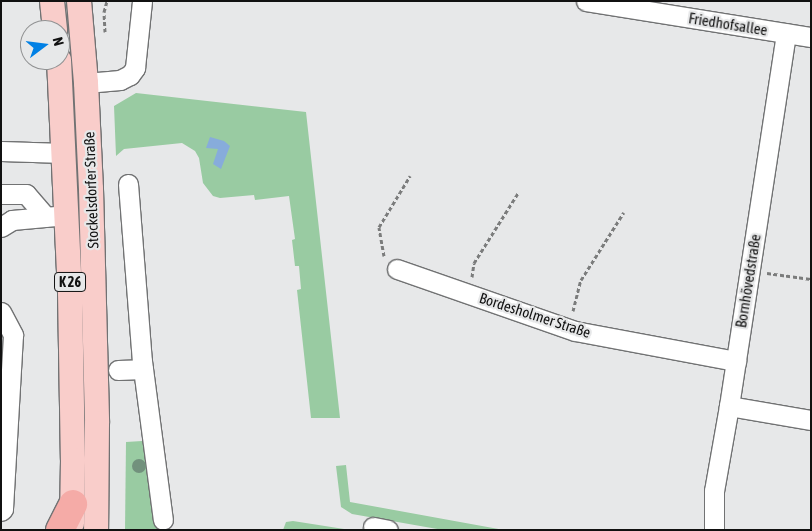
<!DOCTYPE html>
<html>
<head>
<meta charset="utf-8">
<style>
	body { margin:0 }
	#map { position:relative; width:812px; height:531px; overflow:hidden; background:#e7e8e9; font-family:"Asap Condensed",sans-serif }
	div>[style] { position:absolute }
	.green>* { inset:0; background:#99cba2 }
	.water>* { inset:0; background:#87acdb }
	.path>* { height:3px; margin-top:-1.5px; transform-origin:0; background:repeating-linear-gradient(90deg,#7b7c7c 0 4px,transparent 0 6.5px) }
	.roads { filter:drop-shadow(1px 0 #717273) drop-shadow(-1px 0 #717273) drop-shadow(0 1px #717273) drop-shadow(0 -1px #717273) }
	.minor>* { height:19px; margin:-9.5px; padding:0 9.5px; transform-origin:9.5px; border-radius:9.5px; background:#fff }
	.major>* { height:24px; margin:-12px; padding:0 12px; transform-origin:12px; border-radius:12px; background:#f9cdca }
	.highway>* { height:28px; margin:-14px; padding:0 14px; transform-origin:14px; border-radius:14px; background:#f5aba7 }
	.trees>* { width:14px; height:14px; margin:-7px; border-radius:50%; background:#72917d }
	span { translate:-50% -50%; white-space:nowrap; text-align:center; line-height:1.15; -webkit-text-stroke:4.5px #e7e8e9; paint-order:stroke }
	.shield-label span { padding:1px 4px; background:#e7e8e9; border:1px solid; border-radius:4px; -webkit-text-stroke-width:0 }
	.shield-label { font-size:14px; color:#111; font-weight:700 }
	.street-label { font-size:15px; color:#111 }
	.frame { position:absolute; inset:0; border:2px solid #111; pointer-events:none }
	.north { position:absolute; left:20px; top:20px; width:50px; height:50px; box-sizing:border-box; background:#e7e8e9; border:1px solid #919293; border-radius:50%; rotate:75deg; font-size:14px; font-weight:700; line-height:20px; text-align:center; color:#111 }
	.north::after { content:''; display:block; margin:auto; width:18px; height:22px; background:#0080e5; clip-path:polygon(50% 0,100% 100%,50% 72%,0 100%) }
</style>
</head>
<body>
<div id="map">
	<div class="green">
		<div style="clip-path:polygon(136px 93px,306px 112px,340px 418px,311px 418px,297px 290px,301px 289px,299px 266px,295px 266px,292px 240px,295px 239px,289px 196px,255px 200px,254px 195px,220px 198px,213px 196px,203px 183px,199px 158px,195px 151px,182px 143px,124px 149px,116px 156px,114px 106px)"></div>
		<div style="clip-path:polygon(142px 441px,146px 442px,159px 530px,125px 530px,126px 442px)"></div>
		<div style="clip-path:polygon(346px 465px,350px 502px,504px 530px,443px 530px,352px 514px,341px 507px,336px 466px)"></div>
		<div style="clip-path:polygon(293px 521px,344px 529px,346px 530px,283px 530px,286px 522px)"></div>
	</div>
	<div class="water">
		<div style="clip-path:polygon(210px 137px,224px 141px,230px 146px,221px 169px,213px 164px,218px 149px,206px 148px)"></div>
	</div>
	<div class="path">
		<div style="left:105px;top:32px;width:20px;rotate:-93deg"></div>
		<div style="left:104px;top:12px;width:11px;rotate:-75deg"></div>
		<div style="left:384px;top:256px;width:29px;rotate:-100deg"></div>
		<div style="left:379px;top:227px;width:60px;rotate:-58.7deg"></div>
		<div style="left:767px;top:273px;width:44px;rotate:7.8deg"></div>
		<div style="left:472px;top:277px;width:14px;rotate:-82deg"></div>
		<div style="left:474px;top:263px;width:83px;rotate:-57.8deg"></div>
		<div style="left:573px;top:311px;width:32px;rotate:-76deg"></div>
		<div style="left:581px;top:280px;width:80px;rotate:-57.7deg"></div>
	</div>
	<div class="roads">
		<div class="minor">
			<div style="left:586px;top:1px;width:228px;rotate:9.1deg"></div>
			<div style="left:86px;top:83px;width:34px;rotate:-5deg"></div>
			<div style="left:120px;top:80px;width:11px;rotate:-27deg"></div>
			<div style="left:130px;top:75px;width:9px;rotate:-54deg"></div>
			<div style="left:135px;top:68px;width:67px;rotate:-84deg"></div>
			<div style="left:1px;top:151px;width:63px;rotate:1.8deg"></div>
			<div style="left:128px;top:184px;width:178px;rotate:85.5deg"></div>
			<div style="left:142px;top:361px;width:160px;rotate:82.5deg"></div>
			<div style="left:1px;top:194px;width:25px"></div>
			<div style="left:26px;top:194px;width:30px;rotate:49deg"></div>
			<div style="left:1px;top:227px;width:13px;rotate:-32deg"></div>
			<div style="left:12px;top:220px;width:55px;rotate:-5.2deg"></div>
			<div style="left:397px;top:269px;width:188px;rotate:19.2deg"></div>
			<div style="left:575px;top:331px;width:164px;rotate:10.6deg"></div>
			<div style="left:1px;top:312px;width:26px;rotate:62deg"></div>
			<div style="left:13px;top:335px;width:174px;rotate:93.3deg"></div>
			<div style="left:3px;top:509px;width:3px;rotate:135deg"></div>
			<div style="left:118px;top:370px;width:25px;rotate:-2deg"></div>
			<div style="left:729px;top:406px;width:83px;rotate:9.7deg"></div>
			<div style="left:373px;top:527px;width:15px;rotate:11deg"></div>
			<div style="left:714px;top:530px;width:39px;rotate:-90deg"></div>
			<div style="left:714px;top:491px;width:86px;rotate:-80deg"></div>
			<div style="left:729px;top:406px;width:377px;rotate:-81.3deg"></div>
		</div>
		<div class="major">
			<div style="left:52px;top:1px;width:29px;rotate:84deg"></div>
			<div style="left:79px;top:1px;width:82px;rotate:85.1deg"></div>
			<div style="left:86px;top:83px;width:106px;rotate:87.3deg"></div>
			<div style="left:91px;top:189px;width:234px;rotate:88.5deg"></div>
			<div style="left:97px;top:423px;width:107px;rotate:90.5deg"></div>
			<div style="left:59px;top:60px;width:232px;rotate:87.3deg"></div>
			<div style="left:70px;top:292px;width:168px;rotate:89deg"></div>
			<div style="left:73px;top:460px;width:63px;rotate:90.9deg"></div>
		</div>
		<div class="highway">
			<div style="left:60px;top:530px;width:29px;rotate:-63deg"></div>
		</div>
	</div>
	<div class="trees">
		<div style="left:139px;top:466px"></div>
	</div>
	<div class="shield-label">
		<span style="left:70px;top:282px">K 26</span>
	</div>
	<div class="street-label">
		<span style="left:728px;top:24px;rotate:9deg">Friedhofsallee</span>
		<span style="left:91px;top:190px;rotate:-92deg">Stockelsdorfer Straße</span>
		<span style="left:748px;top:281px;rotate:-81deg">Bornhövedstraße</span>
		<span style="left:535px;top:315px;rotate:18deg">Bordesholmer Straße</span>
	</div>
	<div class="frame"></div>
	<div class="north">N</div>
</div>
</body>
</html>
